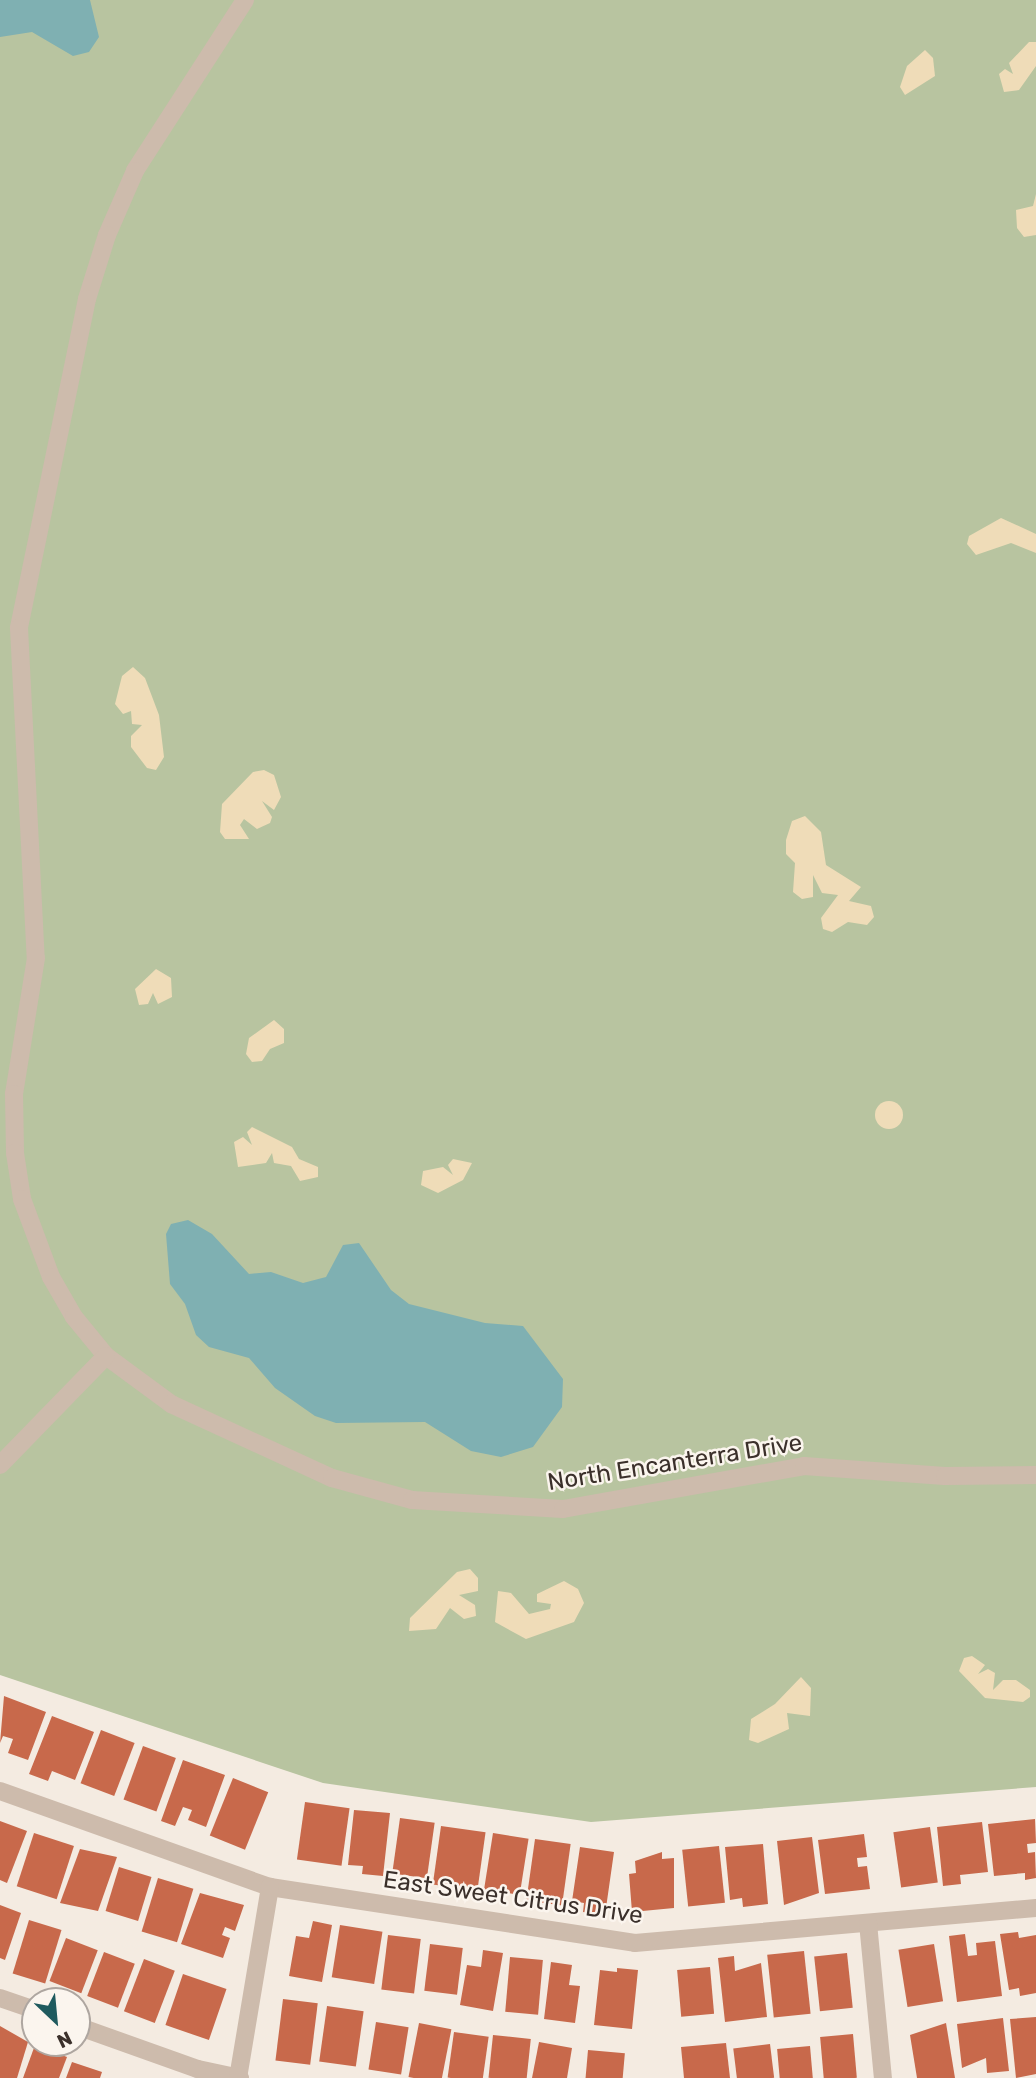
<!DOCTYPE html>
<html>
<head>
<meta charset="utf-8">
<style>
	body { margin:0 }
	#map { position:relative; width:1036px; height:2078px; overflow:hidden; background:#f4ebe1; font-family:Rubik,sans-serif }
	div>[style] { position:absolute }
	.green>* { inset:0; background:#b8c4a0 }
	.sand>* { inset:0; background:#efdcb8 }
	.round { border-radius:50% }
	.water>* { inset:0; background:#7fb0b2 }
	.building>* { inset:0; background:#c8694b; transform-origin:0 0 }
	.minor>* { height:18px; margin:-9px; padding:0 9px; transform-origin:9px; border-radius:9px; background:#cdbbac }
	span { translate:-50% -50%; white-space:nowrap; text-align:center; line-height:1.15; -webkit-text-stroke:5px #fbf5ee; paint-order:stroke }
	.street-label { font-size:24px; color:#3b302b }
	.north { position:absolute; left:21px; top:1987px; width:70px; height:70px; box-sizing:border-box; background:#fbf5ee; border:2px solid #aea6a0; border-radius:50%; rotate:154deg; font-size:19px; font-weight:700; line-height:28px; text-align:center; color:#3b302b }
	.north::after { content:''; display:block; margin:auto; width:24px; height:32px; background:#1f5a5e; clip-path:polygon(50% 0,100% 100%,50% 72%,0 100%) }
</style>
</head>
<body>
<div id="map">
	<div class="green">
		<div style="clip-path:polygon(0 0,1036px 0,1036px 1787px,591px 1822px,323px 1783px,0 1675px)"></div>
	</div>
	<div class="sand">
		<div style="clip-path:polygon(1029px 42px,1036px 42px,1036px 66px,1019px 90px,1004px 92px,999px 74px,1005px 69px,1013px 74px,1009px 63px)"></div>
		<div style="clip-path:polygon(925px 50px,933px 58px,935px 76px,905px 95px,900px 87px,907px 66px)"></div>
		<div style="clip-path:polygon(1036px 194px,1036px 235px,1024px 237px,1017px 228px,1016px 210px,1033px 206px)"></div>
		<div style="clip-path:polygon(1001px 518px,1036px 534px,1036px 553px,1011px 543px,976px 555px,967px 544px,969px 536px)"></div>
		<div style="clip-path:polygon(133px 667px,145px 678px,159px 715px,164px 757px,156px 770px,147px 768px,131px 747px,131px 736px,142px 725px,132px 724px,131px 711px,123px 714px,115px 704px,122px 676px)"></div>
		<div style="clip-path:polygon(264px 770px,274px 775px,281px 797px,274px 810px,262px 801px,272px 817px,270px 823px,257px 829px,244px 819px,240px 825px,249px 839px,225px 839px,220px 832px,222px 804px,253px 772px)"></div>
		<div style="clip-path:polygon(805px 816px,821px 832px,826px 865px,861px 887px,849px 901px,871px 906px,874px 917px,867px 925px,848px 922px,832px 932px,823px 929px,821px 918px,838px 895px,822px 893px,813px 875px,813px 897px,802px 899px,793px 892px,795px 863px,786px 854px,786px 840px,792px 821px)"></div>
		<div style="clip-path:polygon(156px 969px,171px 978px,172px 997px,158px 1004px,153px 993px,148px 1004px,139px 1005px,135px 989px)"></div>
		<div style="clip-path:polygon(274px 1020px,284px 1029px,284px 1043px,270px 1049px,262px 1061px,252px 1062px,246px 1054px,249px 1038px)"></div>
		<div class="round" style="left:875px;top:1101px;width:28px;height:28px"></div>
		<div style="clip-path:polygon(252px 1127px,292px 1147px,299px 1159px,318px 1167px,318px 1177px,300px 1181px,291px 1166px,274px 1163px,272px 1153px,266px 1163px,238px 1167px,234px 1142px,243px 1137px,252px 1145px,247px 1132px)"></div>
		<div style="clip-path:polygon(453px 1159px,472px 1163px,463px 1180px,438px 1193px,421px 1185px,423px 1171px,443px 1167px,453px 1175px,448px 1165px)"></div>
		<div style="clip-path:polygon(470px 1569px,478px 1578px,478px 1591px,459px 1595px,475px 1605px,476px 1616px,464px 1619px,450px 1608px,436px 1629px,409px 1631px,410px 1618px,457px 1572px)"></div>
		<div style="clip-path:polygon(564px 1581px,578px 1589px,584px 1603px,574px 1622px,526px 1639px,495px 1622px,498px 1591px,511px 1593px,529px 1614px,550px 1609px,551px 1604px,537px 1602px,537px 1594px)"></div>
		<div style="clip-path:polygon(972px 1656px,985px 1665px,978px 1674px,988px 1669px,995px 1673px,993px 1690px,1003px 1680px,1016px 1680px,1030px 1690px,1030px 1697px,1023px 1702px,985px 1698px,959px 1671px,964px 1658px)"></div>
		<div style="clip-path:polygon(801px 1677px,811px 1688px,810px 1716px,787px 1713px,789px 1729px,758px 1743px,749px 1740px,751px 1719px,775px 1704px)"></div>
	</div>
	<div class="water">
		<div style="clip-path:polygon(0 0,90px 0,99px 37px,89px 52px,73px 56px,32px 32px,0 37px)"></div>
		<div style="clip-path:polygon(188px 1220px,212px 1234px,249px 1274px,271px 1272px,303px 1283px,326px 1277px,343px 1245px,359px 1243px,391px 1290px,409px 1304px,485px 1323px,523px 1326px,563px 1379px,562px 1407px,533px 1447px,501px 1457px,471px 1451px,425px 1422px,336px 1423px,315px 1416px,275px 1388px,249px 1358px,209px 1347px,196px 1335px,185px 1304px,170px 1284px,166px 1234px,171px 1224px)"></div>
	</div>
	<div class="building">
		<div style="clip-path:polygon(4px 1696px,46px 1712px,28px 1760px,8px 1753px,13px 1739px,3px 1736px,0 1743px)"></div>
		<div style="clip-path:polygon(52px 1716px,94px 1732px,75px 1780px,52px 1771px,48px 1781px,29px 1774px)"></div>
		<div style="left:101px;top:1730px;width:36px;height:57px;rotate:21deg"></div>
		<div style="left:143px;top:1746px;width:35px;height:57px;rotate:20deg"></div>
		<div style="clip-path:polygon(183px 1760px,225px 1775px,206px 1827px,188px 1820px,192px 1810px,183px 1807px,175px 1826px,161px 1821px)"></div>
		<div style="left:233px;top:1778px;width:38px;height:62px;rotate:22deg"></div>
		<div style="left:305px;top:1802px;width:45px;height:58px;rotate:8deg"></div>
		<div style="clip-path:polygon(354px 1810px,390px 1813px,383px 1876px,362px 1874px,363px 1866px,348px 1865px)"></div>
		<div style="left:400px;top:1818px;width:35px;height:56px;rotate:8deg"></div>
		<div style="clip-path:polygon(1035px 1819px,1036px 1843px,1027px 1844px,1028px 1853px,1035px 1852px,1036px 1878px,1025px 1880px,1025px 1873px,994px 1876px,988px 1824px)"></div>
		<div style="clip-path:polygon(0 1821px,27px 1831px,7px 1883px,0 1880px)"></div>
		<div style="clip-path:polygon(982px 1822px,988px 1872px,960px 1875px,961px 1884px,943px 1886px,937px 1827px)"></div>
		<div style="left:441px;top:1826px;width:45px;height:59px;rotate:8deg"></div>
		<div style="left:930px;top:1827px;width:56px;height:37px;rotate:82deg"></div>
		<div style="left:34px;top:1833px;width:42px;height:56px;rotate:18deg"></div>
		<div style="left:493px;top:1833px;width:36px;height:57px;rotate:9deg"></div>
		<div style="clip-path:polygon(864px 1834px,867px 1857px,857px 1858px,858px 1867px,867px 1866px,870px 1889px,825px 1894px,818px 1840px)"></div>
		<div style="clip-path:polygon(812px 1837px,819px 1893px,784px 1905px,777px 1841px)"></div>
		<div style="left:535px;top:1839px;width:36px;height:62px;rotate:8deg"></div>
		<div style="clip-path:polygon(763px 1844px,768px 1904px,743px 1907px,742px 1898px,730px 1900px,725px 1847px)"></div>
		<div style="left:719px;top:1846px;width:57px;height:37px;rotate:84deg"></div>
		<div style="clip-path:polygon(580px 1847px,614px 1852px,605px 1915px,583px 1912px,584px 1903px,572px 1901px)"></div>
		<div style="clip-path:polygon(80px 1849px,117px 1857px,98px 1911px,60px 1903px)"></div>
		<div style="clip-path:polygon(662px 1852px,662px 1859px,674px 1858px,674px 1908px,632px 1912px,629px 1874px,636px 1873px,635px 1861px)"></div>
		<div style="left:119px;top:1867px;width:34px;height:46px;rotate:17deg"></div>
		<div style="left:158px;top:1878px;width:37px;height:56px;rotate:17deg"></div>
		<div style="clip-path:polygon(200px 1893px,244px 1905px,235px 1931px,225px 1927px,222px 1935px,230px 1938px,223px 1958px,181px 1944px)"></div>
		<div style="clip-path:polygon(0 1905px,21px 1913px,5px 1960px,0 1958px)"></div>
		<div style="left:29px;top:1920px;width:34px;height:56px;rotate:17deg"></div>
		<div style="clip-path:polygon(313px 1921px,332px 1925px,322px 1982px,289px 1976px,296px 1936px,309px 1938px)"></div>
		<div style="left:340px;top:1925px;width:43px;height:53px;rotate:9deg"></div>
		<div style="clip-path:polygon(1018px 1932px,1019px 1938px,1036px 1935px,1036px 1993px,1020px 1996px,1019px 1988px,1009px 1990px,1000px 1934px)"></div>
		<div style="clip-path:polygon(965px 1934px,968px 1956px,977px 1955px,976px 1943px,995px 1941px,1002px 1996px,957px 2002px,949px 1936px)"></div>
		<div style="left:388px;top:1935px;width:33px;height:55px;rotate:7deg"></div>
		<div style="left:66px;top:1938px;width:34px;height:46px;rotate:21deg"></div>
		<div style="left:430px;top:1944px;width:33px;height:47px;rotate:7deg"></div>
		<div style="left:934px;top:1944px;width:58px;height:36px;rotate:81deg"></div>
		<div style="clip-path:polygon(483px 1950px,503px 1953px,493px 2011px,460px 2005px,467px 1965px,481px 1967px)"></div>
		<div style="left:804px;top:1951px;width:63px;height:37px;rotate:84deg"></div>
		<div style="left:104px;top:1952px;width:33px;height:47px;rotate:21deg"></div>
		<div style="left:847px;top:1953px;width:55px;height:33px;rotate:84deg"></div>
		<div style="clip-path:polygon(734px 1956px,735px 1971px,761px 1963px,767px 2017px,725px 2022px,718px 1958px)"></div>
		<div style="left:510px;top:1957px;width:33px;height:55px;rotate:5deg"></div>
		<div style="left:144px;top:1959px;width:33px;height:56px;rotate:21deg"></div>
		<div style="clip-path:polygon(551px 1962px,572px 1965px,569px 1985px,580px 1986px,575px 2023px,544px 2019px)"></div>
		<div style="left:710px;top:1967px;width:47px;height:33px;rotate:85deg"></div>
		<div style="clip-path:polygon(617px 1968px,638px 1970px,632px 2029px,594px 2025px,600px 1970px,617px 1972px)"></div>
		<div style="left:183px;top:1974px;width:46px;height:54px;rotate:19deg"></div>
		<div style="left:283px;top:1999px;width:35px;height:62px;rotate:7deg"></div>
		<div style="left:327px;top:2006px;width:37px;height:56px;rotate:8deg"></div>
		<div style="clip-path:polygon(1036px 2017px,1036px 2074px,1016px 2078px,1010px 2019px)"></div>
		<div style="clip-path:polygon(1003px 2018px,1009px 2071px,987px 2073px,986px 2058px,962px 2068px,957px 2024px)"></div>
		<div style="left:376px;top:2022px;width:33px;height:48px;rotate:9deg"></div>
		<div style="left:419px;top:2023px;width:33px;height:55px;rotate:11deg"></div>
		<div style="clip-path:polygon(946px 2023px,955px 2078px,917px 2078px,910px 2035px)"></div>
		<div style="clip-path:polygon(0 2026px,28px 2042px,17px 2078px,0 2078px)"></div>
		<div style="left:454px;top:2032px;width:35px;height:46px;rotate:8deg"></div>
		<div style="left:853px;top:2034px;width:44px;height:33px;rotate:85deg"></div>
		<div style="left:493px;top:2035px;width:38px;height:43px;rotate:6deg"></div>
		<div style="clip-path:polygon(539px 2042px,572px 2048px,567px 2078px,532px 2078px)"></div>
		<div style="clip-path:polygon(726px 2043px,730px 2078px,684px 2078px,681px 2047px)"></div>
		<div style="left:770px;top:2044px;width:34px;height:37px;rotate:83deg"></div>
		<div style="clip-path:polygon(35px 2045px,67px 2057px,59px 2078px,23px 2078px)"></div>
		<div style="left:810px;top:2046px;width:32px;height:33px;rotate:85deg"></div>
		<div style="left:588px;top:2050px;width:37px;height:28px;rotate:5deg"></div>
		<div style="clip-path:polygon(72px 2062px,102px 2072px,100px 2078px,66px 2078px)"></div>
	</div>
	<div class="minor">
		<div style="left:245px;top:0;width:203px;rotate:122.8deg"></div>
		<div style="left:135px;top:171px;width:70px;rotate:113.6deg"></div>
		<div style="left:107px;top:235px;width:67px;rotate:107.4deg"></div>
		<div style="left:87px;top:299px;width:336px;rotate:101.7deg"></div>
		<div style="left:19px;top:628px;width:330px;rotate:87.1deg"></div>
		<div style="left:36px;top:958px;width:138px;rotate:99.2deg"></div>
		<div style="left:14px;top:1094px;width:59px;rotate:89deg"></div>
		<div style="left:15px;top:1153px;width:47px;rotate:81.3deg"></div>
		<div style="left:22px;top:1199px;width:83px;rotate:69.6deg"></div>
		<div style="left:51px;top:1277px;width:46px;rotate:60.1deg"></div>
		<div style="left:74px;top:1317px;width:50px;rotate:50.6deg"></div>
		<div style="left:106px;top:1356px;width:81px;rotate:36.4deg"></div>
		<div style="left:171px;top:1404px;width:177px;rotate:24.7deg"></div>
		<div style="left:332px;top:1478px;width:83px;rotate:15.4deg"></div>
		<div style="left:412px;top:1500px;width:151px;rotate:3.4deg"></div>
		<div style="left:563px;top:1509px;width:245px;rotate:-10.1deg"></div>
		<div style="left:804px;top:1466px;width:141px;rotate:4.1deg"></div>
		<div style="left:945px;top:1476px;width:91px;rotate:-0.6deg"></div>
		<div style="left:0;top:1465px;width:152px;rotate:-45.8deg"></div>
		<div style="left:0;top:1791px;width:287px;rotate:19.6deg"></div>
		<div style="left:270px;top:1887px;width:369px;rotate:8.7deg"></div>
		<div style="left:635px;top:1943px;width:403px;rotate:-5deg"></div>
		<div style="left:868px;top:1923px;width:156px;rotate:84.5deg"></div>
		<div style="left:0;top:1998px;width:37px;rotate:19deg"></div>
		<div style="left:77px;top:2026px;width:128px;rotate:19.6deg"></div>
		<div style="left:198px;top:2069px;width:43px;rotate:12.1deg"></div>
		<div style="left:238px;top:2078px;width:194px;rotate:-80.5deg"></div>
	</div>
	<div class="street-label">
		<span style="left:675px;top:1463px;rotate:-9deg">North Encanterra Drive</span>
		<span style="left:513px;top:1898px;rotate:8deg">East Sweet Citrus Drive</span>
	</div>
	<div class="north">N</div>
</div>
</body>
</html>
